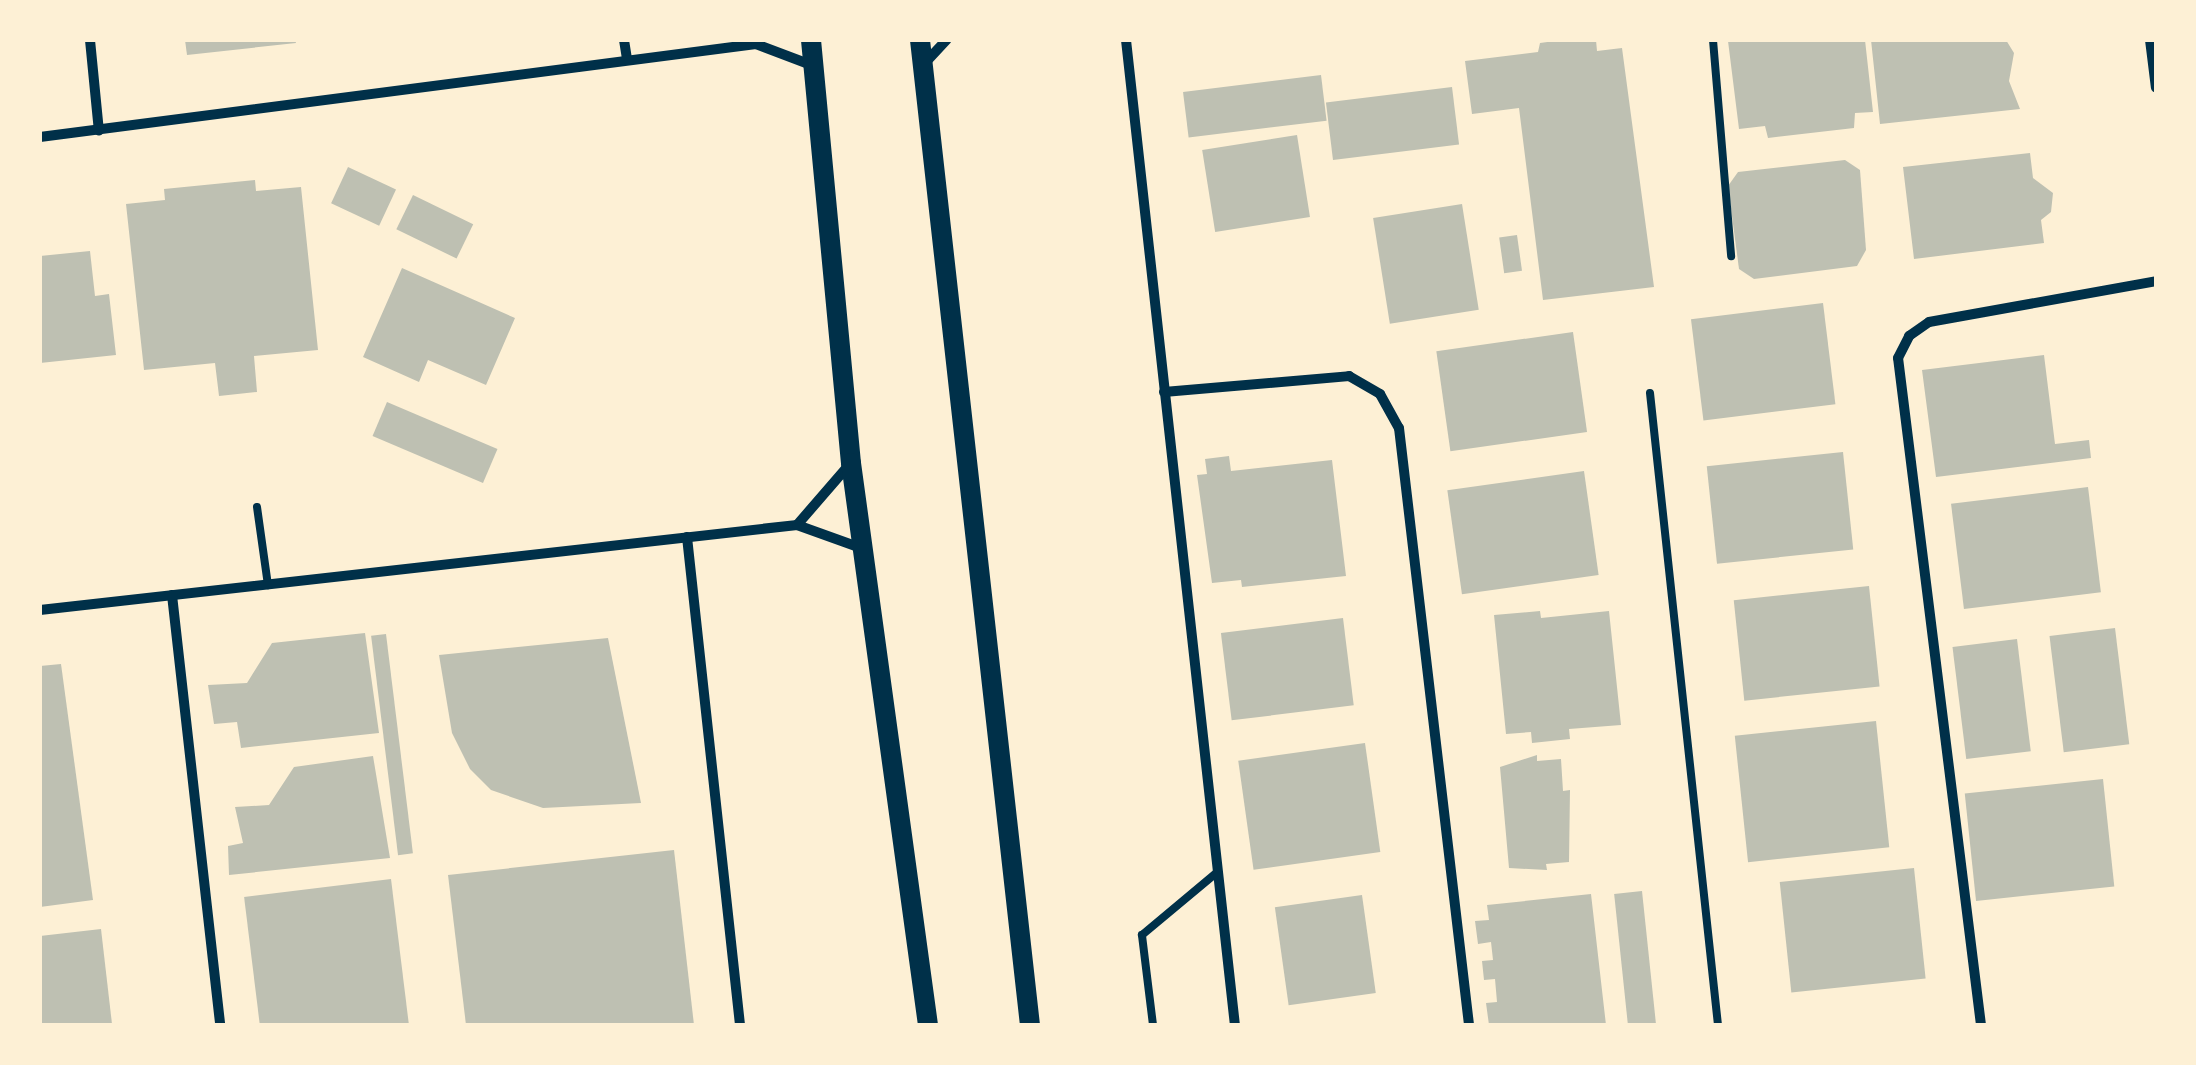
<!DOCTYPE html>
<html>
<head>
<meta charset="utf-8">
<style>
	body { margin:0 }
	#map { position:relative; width:2196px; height:1065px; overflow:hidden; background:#fdf0d5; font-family:"Varela Round",sans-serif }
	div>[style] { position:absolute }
	.building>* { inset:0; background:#bec0b2; transform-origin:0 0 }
	.service>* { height:8px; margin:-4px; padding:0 4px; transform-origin:4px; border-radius:4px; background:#003049 }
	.minor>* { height:10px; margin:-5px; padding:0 5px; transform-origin:5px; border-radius:5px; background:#003049 }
	.secondary>* { height:20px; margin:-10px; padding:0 10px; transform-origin:10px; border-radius:10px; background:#003049 }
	span { translate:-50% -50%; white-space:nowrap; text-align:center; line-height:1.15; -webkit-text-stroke:10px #fdf0d5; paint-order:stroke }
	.frame { position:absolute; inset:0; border:42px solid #fdf0d5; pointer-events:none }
</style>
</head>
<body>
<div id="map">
	<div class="building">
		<div style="clip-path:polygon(185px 40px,295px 40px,296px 43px,187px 55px)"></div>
		<div style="clip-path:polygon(1562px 40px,1596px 40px,1597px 51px,1622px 48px,1654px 287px,1543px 300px,1519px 108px,1472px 114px,1465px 61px,1538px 52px,1540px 43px)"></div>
		<div style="clip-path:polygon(1865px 40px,1873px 112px,1855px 113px,1854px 128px,1768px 138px,1765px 126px,1739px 129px,1728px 41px)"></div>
		<div style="clip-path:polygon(1871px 40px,2006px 40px,2014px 53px,2009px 81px,2020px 109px,1880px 124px)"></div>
		<div style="left:1321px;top:75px;width:46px;height:139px;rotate:83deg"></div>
		<div style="left:1452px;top:87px;width:58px;height:127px;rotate:83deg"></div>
		<div style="left:1297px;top:135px;width:83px;height:96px;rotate:81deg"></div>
		<div style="clip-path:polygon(2030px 153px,2033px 178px,2053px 193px,2051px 212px,2041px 220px,2044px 243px,1914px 259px,1903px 167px)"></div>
		<div style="clip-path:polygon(1845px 160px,1860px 170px,1866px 250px,1857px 266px,1754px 279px,1739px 269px,1728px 186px,1738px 172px)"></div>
		<div style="left:348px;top:167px;width:53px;height:40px;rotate:25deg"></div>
		<div style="clip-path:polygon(255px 180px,256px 191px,301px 187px,318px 350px,254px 356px,257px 392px,219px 396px,215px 363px,144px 370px,126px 204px,165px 200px,164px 189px)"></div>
		<div style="left:413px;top:195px;width:67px;height:38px;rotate:26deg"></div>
		<div style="left:1462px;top:204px;width:107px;height:90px;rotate:81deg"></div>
		<div style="left:1517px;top:235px;width:36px;height:18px;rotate:82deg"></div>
		<div style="clip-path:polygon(90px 251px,95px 296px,109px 294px,116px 355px,40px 363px,40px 256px)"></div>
		<div style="clip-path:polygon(402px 268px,515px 318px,486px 385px,428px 360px,419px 382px,363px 357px)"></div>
		<div style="left:1823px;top:303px;width:102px;height:133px;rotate:83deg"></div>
		<div style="left:1573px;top:332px;width:101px;height:138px;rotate:82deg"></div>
		<div style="clip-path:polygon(2044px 355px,2055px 444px,2089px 440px,2091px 458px,1936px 477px,1922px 370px)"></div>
		<div style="left:387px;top:402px;width:120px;height:37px;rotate:23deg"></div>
		<div style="left:1843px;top:452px;width:98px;height:137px;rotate:84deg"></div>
		<div style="clip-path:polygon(1229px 456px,1231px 471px,1332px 460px,1346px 576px,1242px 587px,1241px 580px,1212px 583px,1197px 475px,1207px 474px,1205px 459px)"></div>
		<div style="left:1584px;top:471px;width:105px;height:138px;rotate:82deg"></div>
		<div style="left:2088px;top:487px;width:106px;height:138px;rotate:83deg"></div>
		<div style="left:1869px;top:586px;width:101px;height:136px;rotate:84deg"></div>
		<div style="clip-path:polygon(1540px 611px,1541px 618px,1609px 611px,1621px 725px,1569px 729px,1570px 739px,1532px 743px,1531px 732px,1506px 734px,1494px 615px)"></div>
		<div style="left:1343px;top:618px;width:88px;height:123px;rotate:83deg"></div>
		<div style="left:2115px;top:628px;width:117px;height:66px;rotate:83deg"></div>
		<div style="clip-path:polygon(365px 633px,379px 733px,241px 748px,237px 722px,214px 724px,208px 685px,247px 683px,272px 643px)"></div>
		<div style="left:386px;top:634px;width:221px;height:15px;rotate:83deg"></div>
		<div style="clip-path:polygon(608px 638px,641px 803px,543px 808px,491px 790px,470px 769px,452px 733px,439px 655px)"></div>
		<div style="left:2017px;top:639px;width:113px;height:65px;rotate:83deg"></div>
		<div style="clip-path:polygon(61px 664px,93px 900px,40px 907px,40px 666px)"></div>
		<div style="left:1876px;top:721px;width:127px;height:142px;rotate:84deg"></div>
		<div style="left:1365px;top:743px;width:110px;height:128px;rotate:82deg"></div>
		<div style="clip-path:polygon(1537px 755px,1537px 761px,1561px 759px,1563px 791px,1570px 790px,1569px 862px,1546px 864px,1547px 870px,1509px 868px,1500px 767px)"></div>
		<div style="clip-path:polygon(373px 756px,390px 858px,229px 875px,228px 846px,243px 843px,235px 807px,269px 805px,294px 767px)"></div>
		<div style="left:2103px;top:779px;width:108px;height:139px;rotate:84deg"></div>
		<div style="clip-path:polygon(674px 850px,694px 1025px,466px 1025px,448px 875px)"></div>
		<div style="left:1914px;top:868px;width:111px;height:135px;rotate:84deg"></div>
		<div style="left:391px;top:879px;width:147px;height:148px;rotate:83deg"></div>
		<div style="left:1642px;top:891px;width:133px;height:28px;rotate:84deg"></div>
		<div style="clip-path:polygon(1591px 894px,1606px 1025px,1489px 1025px,1486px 1003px,1497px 1002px,1495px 979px,1484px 980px,1482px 961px,1493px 960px,1491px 942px,1478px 944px,1475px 921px,1489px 920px,1487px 905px)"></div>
		<div style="left:1362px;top:895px;width:99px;height:88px;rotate:82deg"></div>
		<div style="clip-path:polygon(101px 929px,112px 1024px,40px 1025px,40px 936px)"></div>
	</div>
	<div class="service">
		<div style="left:1713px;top:40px;width:217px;rotate:85.2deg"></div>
		<div style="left:1650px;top:393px;width:636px;rotate:83.86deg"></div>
		<div style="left:257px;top:507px;width:79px;rotate:82deg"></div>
		<div style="left:1153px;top:1025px;width:91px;rotate:-97deg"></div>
		<div style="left:1142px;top:935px;width:95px;rotate:-39.9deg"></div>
	</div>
	<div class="minor">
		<div style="left:90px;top:40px;width:91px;rotate:84.4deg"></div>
		<div style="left:624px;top:40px;width:19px;rotate:81deg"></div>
		<div style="left:1126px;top:40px;width:991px;rotate:83.69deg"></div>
		<div style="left:2150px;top:40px;width:48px;rotate:82.9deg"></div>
		<div style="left:924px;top:64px;width:33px;rotate:-47deg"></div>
		<div style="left:40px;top:137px;width:722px;rotate:-7.4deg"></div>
		<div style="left:756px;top:44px;width:62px;rotate:20.8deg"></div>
		<div style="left:1164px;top:392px;width:186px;rotate:-4.9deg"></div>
		<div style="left:1349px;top:376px;width:36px;rotate:30deg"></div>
		<div style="left:1380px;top:394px;width:39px;rotate:61deg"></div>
		<div style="left:1399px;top:428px;width:601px;rotate:83.31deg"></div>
		<div style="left:797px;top:525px;width:79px;rotate:-49.1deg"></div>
		<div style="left:687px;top:537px;width:491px;rotate:83.8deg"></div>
		<div style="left:172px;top:595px;width:433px;rotate:83.6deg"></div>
		<div style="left:40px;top:610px;width:762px;rotate:-6.41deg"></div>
		<div style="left:797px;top:525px;width:71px;rotate:19.7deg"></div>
		<div style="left:1981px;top:1025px;width:672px;rotate:-97.09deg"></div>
		<div style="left:1898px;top:358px;width:25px;rotate:-63deg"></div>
		<div style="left:1909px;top:336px;width:24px;rotate:-35deg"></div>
		<div style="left:1929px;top:322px;width:231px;rotate:-10.2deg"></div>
	</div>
	<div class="secondary">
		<div style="left:811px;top:40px;width:425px;rotate:84.6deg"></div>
		<div style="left:851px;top:463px;width:567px;rotate:82.2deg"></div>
		<div style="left:920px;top:40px;width:991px;rotate:83.63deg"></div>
	</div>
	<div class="frame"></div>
</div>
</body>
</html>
